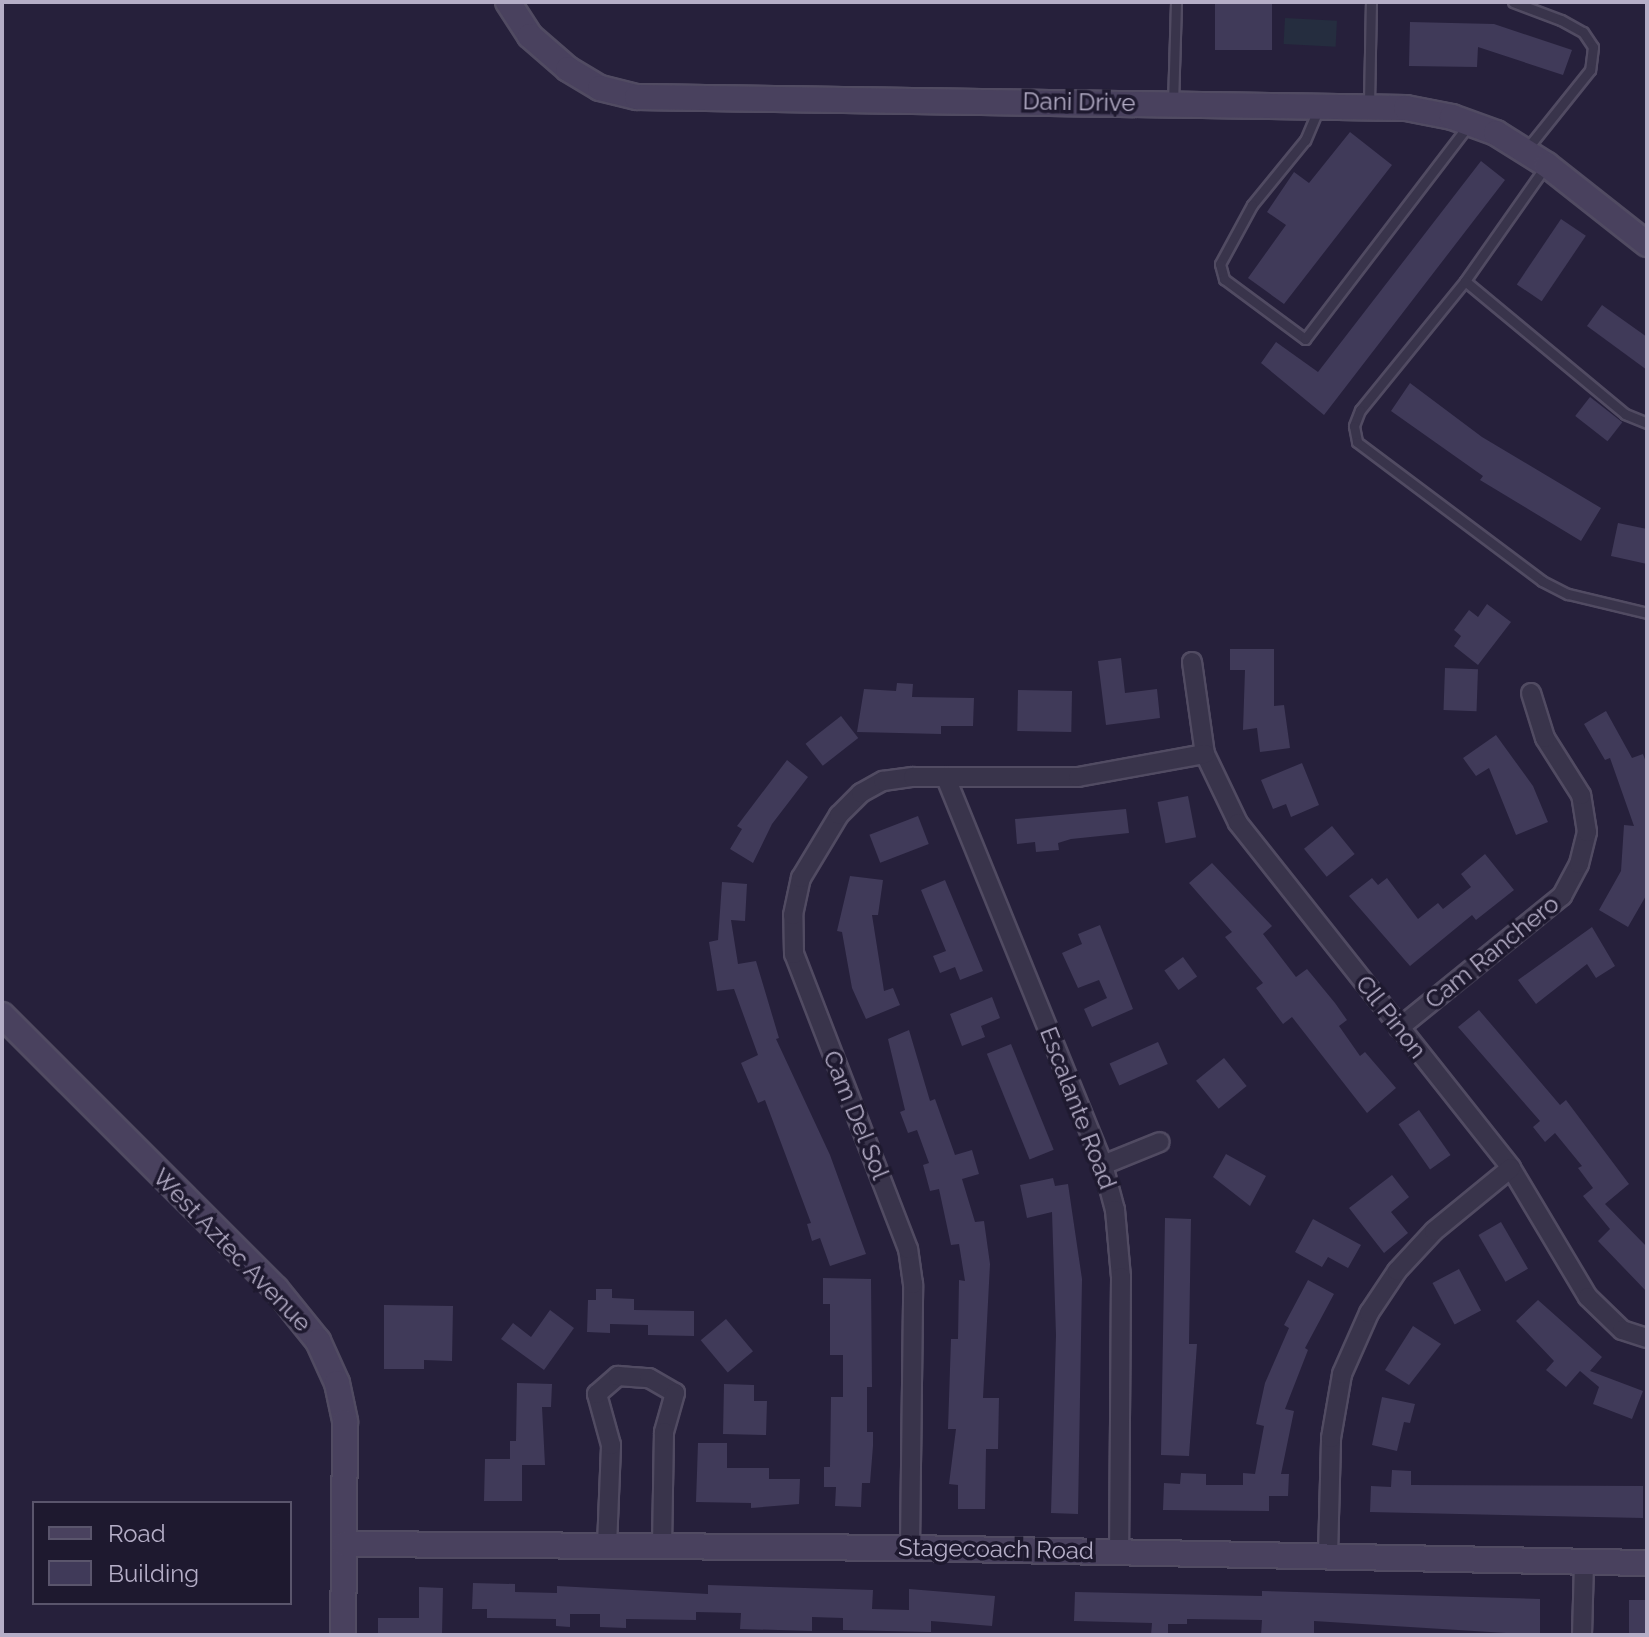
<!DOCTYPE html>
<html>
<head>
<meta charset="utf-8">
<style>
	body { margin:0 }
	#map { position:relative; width:1649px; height:1637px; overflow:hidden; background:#26203b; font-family:Raleway,sans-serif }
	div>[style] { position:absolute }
	.green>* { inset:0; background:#252d3f; transform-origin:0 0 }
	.building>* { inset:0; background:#403a59; transform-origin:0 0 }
	.roads { filter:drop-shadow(2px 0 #514b62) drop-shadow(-2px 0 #514b62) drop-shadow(0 2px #514b62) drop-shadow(0 -2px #514b62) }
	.lane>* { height:9px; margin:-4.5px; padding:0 4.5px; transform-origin:4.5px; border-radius:4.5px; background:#39344b }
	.street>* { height:18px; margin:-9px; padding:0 9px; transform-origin:9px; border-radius:9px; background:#39344b }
	.secondary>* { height:24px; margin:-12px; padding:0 12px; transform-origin:12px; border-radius:12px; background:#49415e }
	span { translate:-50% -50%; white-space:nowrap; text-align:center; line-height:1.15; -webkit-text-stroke:7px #1e192f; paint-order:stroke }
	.street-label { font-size:24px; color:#b5aec7 }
	.frame { position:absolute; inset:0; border:4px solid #b5aec7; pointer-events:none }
	.legend { position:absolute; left:32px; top:1501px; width:260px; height:104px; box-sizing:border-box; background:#1e192f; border:2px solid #5a556c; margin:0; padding:10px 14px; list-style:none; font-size:24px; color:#b5aec7 }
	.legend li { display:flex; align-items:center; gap:16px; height:40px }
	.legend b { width:40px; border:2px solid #5a556c }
</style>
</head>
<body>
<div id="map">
	<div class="green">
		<div style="left:1285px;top:18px;width:52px;height:26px;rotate:3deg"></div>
	</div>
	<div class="building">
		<div style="left:1215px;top:2px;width:57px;height:48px"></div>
		<div style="clip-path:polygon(1410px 22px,1494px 24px,1572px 50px,1563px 75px,1478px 47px,1477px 67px,1409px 66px)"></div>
		<div style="clip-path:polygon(1350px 132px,1392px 165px,1284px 304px,1248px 278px,1286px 225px,1267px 212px,1294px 172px,1309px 183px)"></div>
		<div style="clip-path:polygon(1481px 161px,1505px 180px,1324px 415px,1261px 363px,1276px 342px,1318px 372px)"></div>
		<div style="left:1561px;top:219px;width:30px;height:79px;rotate:34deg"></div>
		<div style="clip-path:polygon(1602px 305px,1647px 337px,1647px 370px,1587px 326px)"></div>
		<div style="clip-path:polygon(1410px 383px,1482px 437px,1601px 508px,1581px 541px,1480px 480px,1483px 476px,1391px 411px)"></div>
		<div style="left:1590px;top:397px;width:41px;height:24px;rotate:38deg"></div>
		<div style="clip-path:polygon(1618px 523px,1647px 529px,1647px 564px,1611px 556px)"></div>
		<div style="clip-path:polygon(1487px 604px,1511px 622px,1478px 665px,1454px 646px,1461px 636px,1454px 630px,1469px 610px,1478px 617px)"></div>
		<div style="clip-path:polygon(1230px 649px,1274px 649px,1274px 706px,1284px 705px,1290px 748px,1260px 752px,1257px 728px,1243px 730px,1245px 670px,1230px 670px)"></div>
		<div style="clip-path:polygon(1121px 658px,1125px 693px,1157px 689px,1160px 718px,1106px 725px,1098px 661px)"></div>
		<div style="left:1445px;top:668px;width:33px;height:42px;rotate:2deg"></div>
		<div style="clip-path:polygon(897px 683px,913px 684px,912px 697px,974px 698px,973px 726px,941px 726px,941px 734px,857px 732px,864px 689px,896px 691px)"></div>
		<div style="left:1018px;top:690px;width:54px;height:41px;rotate:1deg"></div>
		<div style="clip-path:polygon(1606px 711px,1632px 758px,1643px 754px,1647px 765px,1647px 894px,1628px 927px,1599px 910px,1621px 871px,1624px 825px,1634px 826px,1610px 758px,1605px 760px,1584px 724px)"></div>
		<div style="left:841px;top:716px;width:28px;height:45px;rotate:52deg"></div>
		<div style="clip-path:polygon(1496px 735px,1533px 786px,1548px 822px,1516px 835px,1489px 768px,1476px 776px,1463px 758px)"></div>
		<div style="clip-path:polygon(787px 760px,808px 777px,772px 824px,753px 863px,730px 849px,742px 829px,737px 826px)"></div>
		<div style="clip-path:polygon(1302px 763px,1319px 805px,1291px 817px,1286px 804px,1273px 809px,1261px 780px)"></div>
		<div style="left:1188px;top:796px;width:42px;height:31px;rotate:79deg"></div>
		<div style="clip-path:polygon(1126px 809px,1129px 833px,1071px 839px,1058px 843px,1059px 850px,1036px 852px,1035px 842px,1017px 844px,1015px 819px)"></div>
		<div style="left:918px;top:816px;width:30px;height:52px;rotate:69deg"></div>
		<div style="left:1332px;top:826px;width:36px;height:36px;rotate:51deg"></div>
		<div style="clip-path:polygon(1485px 854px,1514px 890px,1476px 920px,1472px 915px,1410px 966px,1349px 896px,1372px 878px,1378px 885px,1387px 878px,1418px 919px,1438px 903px,1443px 909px,1471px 887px,1461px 874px)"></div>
		<div style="clip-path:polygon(1212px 863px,1272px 926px,1263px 934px,1296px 977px,1307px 969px,1335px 1003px,1347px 1020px,1339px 1026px,1360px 1056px,1365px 1052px,1396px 1088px,1367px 1113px,1292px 1017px,1283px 1024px,1256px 988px,1263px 983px,1225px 937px,1232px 932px,1189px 883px)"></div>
		<div style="clip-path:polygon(850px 876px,883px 880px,878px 915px,872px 915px,884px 991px,893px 988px,900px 1005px,866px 1019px,852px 988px,842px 932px,837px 931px)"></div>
		<div style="clip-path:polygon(945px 880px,983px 971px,960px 980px,955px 967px,940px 973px,933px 956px,946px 951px,921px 890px)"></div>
		<div style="clip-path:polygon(722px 882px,747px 884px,745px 921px,731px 920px,738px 964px,756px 961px,779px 1038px,776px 1039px,830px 1155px,866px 1254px,830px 1266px,820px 1238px,812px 1241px,807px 1224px,811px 1223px,765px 1100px,758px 1103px,741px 1063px,758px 1055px,734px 989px,717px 991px,709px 942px,718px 940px)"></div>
		<div style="clip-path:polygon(1100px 925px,1133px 1009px,1092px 1027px,1084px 1009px,1107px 998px,1099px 980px,1078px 988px,1062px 953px,1082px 944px,1078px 934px)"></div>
		<div style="clip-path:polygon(1592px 927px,1615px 966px,1596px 978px,1587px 964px,1536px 1004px,1518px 980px)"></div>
		<div style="left:1183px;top:957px;width:24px;height:23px;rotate:54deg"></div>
		<div style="clip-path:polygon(992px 997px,1000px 1018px,981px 1026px,985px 1037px,962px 1046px,950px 1014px)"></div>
		<div style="clip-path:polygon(1479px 1010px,1560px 1105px,1566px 1100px,1629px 1184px,1605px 1204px,1647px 1247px,1647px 1292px,1598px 1241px,1610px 1229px,1583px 1196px,1593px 1188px,1578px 1168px,1582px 1166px,1555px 1133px,1545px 1142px,1533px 1127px,1540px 1121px,1458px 1027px)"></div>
		<div style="clip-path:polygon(909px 1030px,930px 1101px,935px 1099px,955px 1155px,972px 1150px,979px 1174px,962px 1179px,975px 1222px,984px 1221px,990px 1264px,983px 1398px,999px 1398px,998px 1449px,986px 1449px,985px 1509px,958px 1509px,958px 1485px,949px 1484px,956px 1429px,948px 1429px,951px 1339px,958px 1339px,959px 1280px,965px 1281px,959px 1244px,951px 1245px,939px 1189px,930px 1191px,923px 1165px,929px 1163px,917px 1130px,908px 1133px,900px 1112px,905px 1110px,888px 1039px)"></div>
		<div style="left:1158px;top:1042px;width:24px;height:53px;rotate:66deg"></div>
		<div style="left:1011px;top:1044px;width:114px;height:26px;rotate:68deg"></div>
		<div style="left:1224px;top:1058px;width:36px;height:36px;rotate:51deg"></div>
		<div style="left:1419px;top:1110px;width:55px;height:25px;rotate:55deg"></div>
		<div style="clip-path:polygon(1226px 1154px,1266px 1176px,1250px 1206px,1213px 1177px)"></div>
		<div style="clip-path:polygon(1392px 1175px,1409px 1197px,1391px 1212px,1408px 1233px,1384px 1253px,1349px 1208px)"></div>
		<div style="clip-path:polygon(1053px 1178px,1055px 1186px,1068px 1184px,1082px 1279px,1078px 1514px,1051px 1513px,1056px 1335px,1052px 1212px,1027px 1218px,1020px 1185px)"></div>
		<div style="clip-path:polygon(1165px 1218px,1191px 1219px,1189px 1344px,1197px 1344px,1189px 1456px,1161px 1455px)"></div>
		<div style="clip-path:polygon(1313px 1219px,1361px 1245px,1348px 1268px,1328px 1257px,1322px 1267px,1295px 1252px)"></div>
		<div style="left:1501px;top:1222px;width:54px;height:26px;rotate:60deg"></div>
		<div style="left:1459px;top:1269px;width:47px;height:30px;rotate:62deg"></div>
		<div style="clip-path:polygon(823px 1278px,871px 1279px,872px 1387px,867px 1387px,867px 1432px,873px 1432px,873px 1446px,870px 1483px,862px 1483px,861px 1507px,835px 1506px,836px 1487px,824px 1487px,824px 1467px,830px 1467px,831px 1397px,843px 1397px,843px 1355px,830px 1355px,830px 1304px,823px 1304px)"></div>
		<div style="clip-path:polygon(1308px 1280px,1334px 1294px,1305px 1348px,1308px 1350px,1285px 1409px,1294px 1411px,1281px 1474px,1289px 1474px,1288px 1496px,1269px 1496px,1269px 1511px,1163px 1510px,1164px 1483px,1180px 1484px,1181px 1473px,1206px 1474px,1206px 1485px,1243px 1485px,1243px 1473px,1255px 1474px,1264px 1426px,1256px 1424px,1265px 1383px,1289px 1328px,1284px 1325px)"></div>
		<div style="clip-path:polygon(596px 1289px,612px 1289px,612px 1298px,634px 1299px,634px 1310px,694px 1311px,694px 1336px,648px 1335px,648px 1325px,610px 1324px,610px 1333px,587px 1332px,588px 1300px,596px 1300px)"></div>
		<div style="clip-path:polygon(1538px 1300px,1602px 1357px,1590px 1371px,1643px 1391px,1632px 1419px,1593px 1404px,1599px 1387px,1580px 1371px,1566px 1387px,1546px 1370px,1554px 1361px,1516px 1321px)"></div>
		<div style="clip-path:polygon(384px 1305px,453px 1306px,452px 1361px,424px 1360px,424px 1369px,384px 1369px)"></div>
		<div style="clip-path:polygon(550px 1310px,574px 1328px,544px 1370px,501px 1339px,513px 1323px,531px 1337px)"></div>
		<div style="left:726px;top:1319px;width:42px;height:33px;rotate:50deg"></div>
		<div style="clip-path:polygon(1413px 1326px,1441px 1344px,1409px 1385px,1385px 1370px)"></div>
		<div style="clip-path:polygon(517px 1383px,552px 1384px,551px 1407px,542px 1407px,545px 1465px,522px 1465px,522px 1501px,484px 1501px,485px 1459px,510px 1459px,510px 1441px,516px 1441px)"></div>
		<div style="clip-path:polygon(724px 1384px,754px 1385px,754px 1401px,767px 1401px,766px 1435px,723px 1434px)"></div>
		<div style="clip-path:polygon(1382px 1397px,1415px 1404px,1410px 1423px,1404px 1422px,1397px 1451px,1372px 1445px)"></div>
		<div style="clip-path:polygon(698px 1443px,727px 1443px,727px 1468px,769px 1468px,769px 1479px,800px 1479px,799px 1504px,751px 1508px,751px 1503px,696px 1502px)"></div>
		<div style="clip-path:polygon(1392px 1470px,1411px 1471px,1411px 1485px,1643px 1486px,1643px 1518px,1370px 1512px,1371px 1486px,1391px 1487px)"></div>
		<div style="clip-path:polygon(473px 1583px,515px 1584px,515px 1592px,557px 1593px,557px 1586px,708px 1594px,708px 1585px,873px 1590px,872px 1609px,909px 1610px,909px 1589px,995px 1596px,992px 1626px,931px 1621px,931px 1632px,843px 1630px,843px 1618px,812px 1617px,812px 1631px,740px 1629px,741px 1613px,696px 1612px,696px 1620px,626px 1619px,626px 1628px,600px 1627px,600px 1614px,570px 1614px,570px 1627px,556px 1626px,556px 1619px,487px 1618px,487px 1609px,472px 1609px)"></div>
		<div style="clip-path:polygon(419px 1587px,443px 1588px,442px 1635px,378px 1635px,378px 1618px,419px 1618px)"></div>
		<div style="clip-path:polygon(1262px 1591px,1540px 1599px,1540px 1635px,1314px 1621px,1314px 1635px,1261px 1635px,1262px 1620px,1187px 1619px,1187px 1624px,1168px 1624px,1168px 1635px,1151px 1635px,1152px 1623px,1074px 1621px,1075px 1592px,1262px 1596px)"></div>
		<div style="left:1629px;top:1600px;width:18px;height:35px"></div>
	</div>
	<div class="roads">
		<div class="lane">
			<div style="left:1513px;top:2px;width:51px;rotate:20.6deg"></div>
			<div style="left:1561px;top:20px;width:25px;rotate:29deg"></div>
			<div style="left:1583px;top:32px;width:18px;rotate:56deg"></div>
			<div style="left:1593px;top:47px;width:23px;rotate:97deg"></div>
			<div style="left:1590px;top:70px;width:102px;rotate:128.7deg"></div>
			<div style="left:1173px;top:104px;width:102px;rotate:-88.3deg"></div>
			<div style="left:1369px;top:104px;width:102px;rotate:-88.9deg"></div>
			<div style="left:1318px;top:110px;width:33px;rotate:113deg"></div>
			<div style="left:1305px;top:140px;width:84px;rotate:129.2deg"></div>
			<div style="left:1252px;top:205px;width:67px;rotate:118.5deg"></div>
			<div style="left:1220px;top:264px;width:16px;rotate:75deg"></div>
			<div style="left:1224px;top:279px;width:101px;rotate:36.5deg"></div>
			<div style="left:1305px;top:339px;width:268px;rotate:-52.6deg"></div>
			<div style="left:1545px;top:167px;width:139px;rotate:125.1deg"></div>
			<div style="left:1465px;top:281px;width:166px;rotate:129.1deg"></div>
			<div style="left:1360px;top:410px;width:17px;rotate:111deg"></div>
			<div style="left:1354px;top:426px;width:16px;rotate:79deg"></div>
			<div style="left:1357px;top:442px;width:231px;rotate:36.9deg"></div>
			<div style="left:1542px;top:581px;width:29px;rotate:27deg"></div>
			<div style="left:1568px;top:594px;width:81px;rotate:13.5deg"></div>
			<div style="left:1465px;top:281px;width:208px;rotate:39.7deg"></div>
			<div style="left:1625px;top:414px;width:24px;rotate:22deg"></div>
		</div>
		<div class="street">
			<div style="left:1192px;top:662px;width:93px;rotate:82deg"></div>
			<div style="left:1205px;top:754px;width:76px;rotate:64.4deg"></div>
			<div style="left:1238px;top:823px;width:440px;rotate:51.6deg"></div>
			<div style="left:1511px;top:1168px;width:150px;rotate:59.2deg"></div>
			<div style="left:1588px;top:1297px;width:47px;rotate:44.1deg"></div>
			<div style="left:1622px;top:1330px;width:26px;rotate:18deg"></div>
			<div style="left:946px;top:778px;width:418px;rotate:67.9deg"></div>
			<div style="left:1103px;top:1165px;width:47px;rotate:75.1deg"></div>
			<div style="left:1115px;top:1210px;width:67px;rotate:84.9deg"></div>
			<div style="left:1121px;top:1277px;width:275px;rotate:90.4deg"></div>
			<div style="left:1399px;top:1028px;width:210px;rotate:-39deg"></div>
			<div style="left:1562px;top:896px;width:36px;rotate:-62deg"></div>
			<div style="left:1579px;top:864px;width:33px;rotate:-76deg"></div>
			<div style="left:1587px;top:832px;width:37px;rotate:-99deg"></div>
			<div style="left:1581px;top:795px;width:67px;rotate:-122.3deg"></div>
			<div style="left:1545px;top:738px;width:47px;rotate:-107.3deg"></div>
			<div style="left:1103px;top:1165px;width:61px;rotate:-22deg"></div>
			<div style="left:607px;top:1546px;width:101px;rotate:-87.7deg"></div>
			<div style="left:611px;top:1445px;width:53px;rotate:-105.4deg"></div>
			<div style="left:597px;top:1394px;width:28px;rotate:-41deg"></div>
			<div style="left:618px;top:1376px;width:31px;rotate:4deg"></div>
			<div style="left:649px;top:1378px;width:30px;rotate:30deg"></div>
			<div style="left:675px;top:1393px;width:41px;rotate:105.8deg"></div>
			<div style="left:664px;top:1432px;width:114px;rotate:91deg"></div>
			<div style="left:910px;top:1548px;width:264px;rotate:-89.3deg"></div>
			<div style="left:913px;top:1284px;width:35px;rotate:-98deg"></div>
			<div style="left:908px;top:1249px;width:316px;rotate:-111.1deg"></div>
			<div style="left:794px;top:954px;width:39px;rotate:-91deg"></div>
			<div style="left:793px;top:915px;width:38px;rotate:-78deg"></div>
			<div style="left:801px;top:878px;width:74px;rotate:-58.9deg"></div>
			<div style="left:839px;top:815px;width:31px;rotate:-45deg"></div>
			<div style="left:861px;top:793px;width:25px;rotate:-29deg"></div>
			<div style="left:883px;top:781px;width:30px;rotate:-8deg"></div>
			<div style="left:913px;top:777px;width:165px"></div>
			<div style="left:1078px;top:777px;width:129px;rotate:-10.3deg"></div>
			<div style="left:1328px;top:1556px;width:118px;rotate:-88.5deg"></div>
			<div style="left:1331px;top:1438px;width:65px;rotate:-80.2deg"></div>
			<div style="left:1342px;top:1374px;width:67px;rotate:-66.1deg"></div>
			<div style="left:1369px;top:1313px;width:50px;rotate:-56.3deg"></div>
			<div style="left:1397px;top:1271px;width:54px;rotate:-47.2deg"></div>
			<div style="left:1434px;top:1231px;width:99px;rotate:-39.3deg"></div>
			<div style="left:1582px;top:1635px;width:73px;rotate:-88.4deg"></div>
		</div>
		<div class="secondary">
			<div style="left:508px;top:2px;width:40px;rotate:57.1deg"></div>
			<div style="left:530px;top:36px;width:50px;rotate:41deg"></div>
			<div style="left:568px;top:69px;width:37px;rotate:31deg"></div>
			<div style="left:600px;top:88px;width:38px;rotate:14deg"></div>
			<div style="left:637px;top:97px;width:769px;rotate:0.82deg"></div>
			<div style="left:1406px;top:108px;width:47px;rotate:11.1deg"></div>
			<div style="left:1452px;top:117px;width:47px;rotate:20deg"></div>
			<div style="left:1496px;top:133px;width:60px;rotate:32.1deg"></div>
			<div style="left:1547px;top:165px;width:127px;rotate:38.3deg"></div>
			<div style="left:2px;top:1015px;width:387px;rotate:45deg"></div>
			<div style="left:276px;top:1289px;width:67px;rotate:51.1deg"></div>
			<div style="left:318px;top:1341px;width:46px;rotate:65.7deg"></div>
			<div style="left:337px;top:1383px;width:40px;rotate:78deg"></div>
			<div style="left:345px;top:1422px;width:213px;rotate:90.5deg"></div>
			<div style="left:344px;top:1544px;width:566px;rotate:0.4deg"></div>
			<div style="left:910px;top:1548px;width:737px;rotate:1.17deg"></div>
		</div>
	</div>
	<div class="street-label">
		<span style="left:1079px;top:102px;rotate:1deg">Dani Drive</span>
		<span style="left:1492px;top:952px;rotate:-39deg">Cam Ranchero</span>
		<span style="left:1391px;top:1017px;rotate:52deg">Cll Pinon</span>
		<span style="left:1078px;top:1108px;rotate:69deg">Escalante Road</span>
		<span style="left:856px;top:1115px;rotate:68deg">Cam Del Sol</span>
		<span style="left:232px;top:1250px;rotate:46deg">West Aztec Avenue</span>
		<span style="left:996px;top:1549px;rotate:1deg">Stagecoach Road</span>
	</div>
	<div class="frame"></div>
	<ul class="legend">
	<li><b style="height:10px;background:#49415e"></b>Road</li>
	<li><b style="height:22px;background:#403a59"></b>Building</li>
	</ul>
</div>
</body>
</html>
